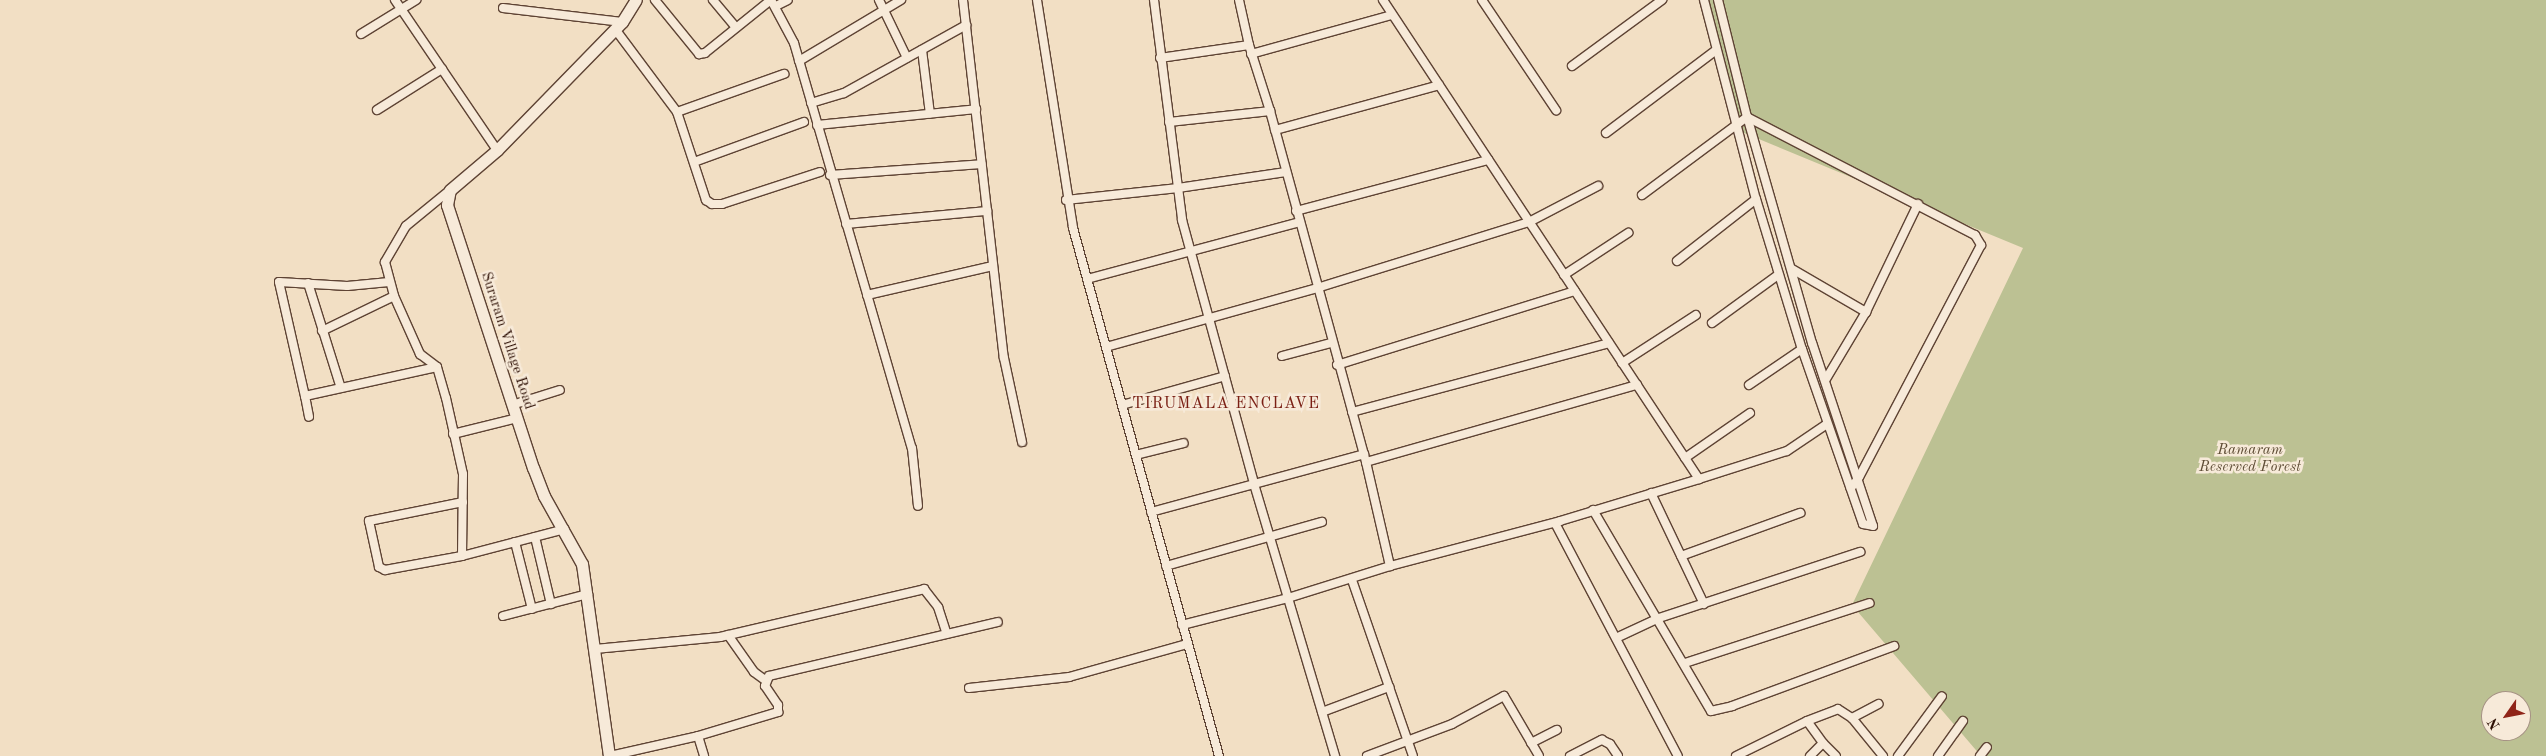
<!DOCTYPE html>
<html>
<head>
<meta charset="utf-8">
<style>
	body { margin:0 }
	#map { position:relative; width:2546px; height:756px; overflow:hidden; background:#f2dfc4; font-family:"Old Standard TT",serif }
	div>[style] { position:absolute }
	.green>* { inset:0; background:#bcc193 }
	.roads { filter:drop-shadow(1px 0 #5e4334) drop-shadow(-1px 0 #5e4334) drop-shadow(0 1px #5e4334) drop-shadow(0 -1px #5e4334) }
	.street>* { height:8px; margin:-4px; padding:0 4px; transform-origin:4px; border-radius:4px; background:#f7ead9 }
	.secondary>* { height:11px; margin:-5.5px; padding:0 5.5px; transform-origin:5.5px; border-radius:5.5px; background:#f7ead9 }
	span { translate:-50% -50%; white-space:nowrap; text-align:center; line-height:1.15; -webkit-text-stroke:5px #f7ead9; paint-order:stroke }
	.street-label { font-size:15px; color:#2d0f04 }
	.park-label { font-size:15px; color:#5f4d36; font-style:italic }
	.neighbourhood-label { font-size:16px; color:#7a1f14; letter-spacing:1px }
	.north { position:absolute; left:2481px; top:691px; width:50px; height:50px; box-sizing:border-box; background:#f7ead9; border:1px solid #a69284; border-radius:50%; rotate:237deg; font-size:14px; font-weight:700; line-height:20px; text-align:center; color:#2d0f04 }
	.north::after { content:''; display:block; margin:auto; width:18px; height:22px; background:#8f2418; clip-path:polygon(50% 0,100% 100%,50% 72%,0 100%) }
</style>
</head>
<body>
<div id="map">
	<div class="green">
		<div style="clip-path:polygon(evenodd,1707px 0,2546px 0,2546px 756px,1981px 756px,1852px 605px,2023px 248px,1737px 130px,1707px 0,2491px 701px,2521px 701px,2521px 731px,2491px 731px,2491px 701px)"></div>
	</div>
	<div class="roads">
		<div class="street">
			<div style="left:395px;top:0;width:181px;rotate:55.8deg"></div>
			<div style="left:655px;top:0;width:70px;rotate:50.8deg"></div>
			<div style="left:699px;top:54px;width:6px;rotate:-9deg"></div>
			<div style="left:705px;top:53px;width:85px;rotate:-38.8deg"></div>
			<div style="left:713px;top:0;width:35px;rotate:50deg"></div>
			<div style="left:771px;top:0;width:49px;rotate:61.9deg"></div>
			<div style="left:794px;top:43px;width:422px;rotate:73.8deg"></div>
			<div style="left:912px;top:448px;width:58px;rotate:84.1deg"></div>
			<div style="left:879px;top:0;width:64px;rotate:64.2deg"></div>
			<div style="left:963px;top:0;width:360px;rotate:83.5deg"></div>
			<div style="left:1004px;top:358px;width:86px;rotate:77.9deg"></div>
			<div style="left:1037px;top:0;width:231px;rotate:81deg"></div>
			<div style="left:1073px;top:228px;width:548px;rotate:74.54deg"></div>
			<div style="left:1154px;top:0;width:222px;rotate:82.7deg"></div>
			<div style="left:1182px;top:220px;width:274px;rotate:74.7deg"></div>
			<div style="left:1254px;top:484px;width:284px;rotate:73.4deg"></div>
			<div style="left:1239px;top:0;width:46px;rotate:77.5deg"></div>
			<div style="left:1249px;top:45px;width:69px;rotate:72.3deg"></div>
			<div style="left:1270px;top:111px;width:364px;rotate:74.7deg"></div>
			<div style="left:1366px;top:462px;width:107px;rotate:77deg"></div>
			<div style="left:1383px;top:0;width:574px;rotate:56.59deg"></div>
			<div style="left:1482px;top:0;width:133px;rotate:56.1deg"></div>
			<div style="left:1704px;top:0;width:206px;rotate:75.4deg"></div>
			<div style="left:1756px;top:199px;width:157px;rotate:73deg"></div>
			<div style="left:1802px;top:349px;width:185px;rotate:70.8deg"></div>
			<div style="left:1863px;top:524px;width:10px;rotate:11deg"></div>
			<div style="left:1873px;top:526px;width:193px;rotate:-108.4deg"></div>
			<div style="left:1812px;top:343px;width:235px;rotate:-106deg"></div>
			<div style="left:1747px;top:117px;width:121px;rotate:-103.9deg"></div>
			<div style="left:776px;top:6px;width:13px;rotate:-27deg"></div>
			<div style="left:503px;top:8px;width:120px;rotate:6.7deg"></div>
			<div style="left:615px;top:29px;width:104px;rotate:53.2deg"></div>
			<div style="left:677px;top:112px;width:93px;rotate:71.8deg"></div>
			<div style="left:706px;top:200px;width:7px;rotate:34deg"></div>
			<div style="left:712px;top:204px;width:10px"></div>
			<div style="left:722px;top:204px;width:103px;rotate:-18.1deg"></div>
			<div style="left:361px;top:34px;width:65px;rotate:-31.7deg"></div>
			<div style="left:922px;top:50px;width:64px;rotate:82.9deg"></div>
			<div style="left:1251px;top:54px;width:146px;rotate:-15.5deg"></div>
			<div style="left:1160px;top:58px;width:90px;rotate:-8.3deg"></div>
			<div style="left:799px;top:61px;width:119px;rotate:-30.9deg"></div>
			<div style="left:1572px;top:66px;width:112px;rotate:-36.3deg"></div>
			<div style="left:811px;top:103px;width:34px;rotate:-17deg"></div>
			<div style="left:844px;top:93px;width:140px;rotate:-29.1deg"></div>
			<div style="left:377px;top:110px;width:77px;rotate:-32.2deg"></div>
			<div style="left:677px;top:112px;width:114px;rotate:-19.6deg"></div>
			<div style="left:1169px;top:122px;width:102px;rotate:-6.2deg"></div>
			<div style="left:817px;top:125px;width:160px;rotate:-5.7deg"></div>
			<div style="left:1275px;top:130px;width:170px;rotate:-15.3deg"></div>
			<div style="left:1606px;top:133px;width:138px;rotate:-37deg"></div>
			<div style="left:694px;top:162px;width:117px;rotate:-20deg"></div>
			<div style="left:830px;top:175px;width:152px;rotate:-4.1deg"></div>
			<div style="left:450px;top:190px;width:57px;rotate:140.7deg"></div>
			<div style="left:406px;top:226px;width:42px;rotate:120.3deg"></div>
			<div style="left:385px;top:262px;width:35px;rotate:75deg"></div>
			<div style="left:394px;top:296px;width:64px;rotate:65.9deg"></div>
			<div style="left:420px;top:354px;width:21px;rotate:37deg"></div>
			<div style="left:437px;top:367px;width:32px;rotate:74deg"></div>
			<div style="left:446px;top:398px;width:78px;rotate:77.4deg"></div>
			<div style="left:463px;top:474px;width:82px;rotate:90.7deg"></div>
			<div style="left:1642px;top:195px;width:131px;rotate:-36.6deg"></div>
			<div style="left:1747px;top:117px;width:257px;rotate:27.4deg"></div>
			<div style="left:1975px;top:235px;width:12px;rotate:59deg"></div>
			<div style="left:1981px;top:245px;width:262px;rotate:117.7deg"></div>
			<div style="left:1859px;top:477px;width:14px;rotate:126deg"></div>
			<div style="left:1066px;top:200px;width:113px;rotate:-6.1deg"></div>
			<div style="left:1178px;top:188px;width:109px;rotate:-8.4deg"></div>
			<div style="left:1296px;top:211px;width:199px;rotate:-14.9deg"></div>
			<div style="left:846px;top:224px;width:142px;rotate:-5.3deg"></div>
			<div style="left:1677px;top:261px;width:100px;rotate:-38.1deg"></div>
			<div style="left:1792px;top:269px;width:86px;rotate:30.2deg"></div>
			<div style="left:1564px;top:275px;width:77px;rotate:-33.3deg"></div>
			<div style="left:1087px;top:279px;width:220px;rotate:-15deg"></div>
			<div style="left:389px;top:282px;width:42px;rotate:174.6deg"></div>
			<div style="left:347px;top:286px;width:68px;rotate:-176.6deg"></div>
			<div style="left:279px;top:282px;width:117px;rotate:77.2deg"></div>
			<div style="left:305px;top:396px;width:135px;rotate:-12.4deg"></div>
			<div style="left:308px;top:283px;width:110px;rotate:72.6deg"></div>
			<div style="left:867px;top:295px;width:129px;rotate:-13deg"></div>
			<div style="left:1712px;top:323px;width:82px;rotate:-36deg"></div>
			<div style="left:322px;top:331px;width:80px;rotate:-25.9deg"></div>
			<div style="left:1106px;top:347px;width:219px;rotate:-15.6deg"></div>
			<div style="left:1317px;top:288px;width:222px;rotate:-17.3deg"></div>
			<div style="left:1529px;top:222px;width:78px;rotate:-27.6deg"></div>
			<div style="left:1282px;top:356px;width:51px;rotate:-14.9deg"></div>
			<div style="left:1622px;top:363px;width:88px;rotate:-33deg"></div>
			<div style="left:1337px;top:365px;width:249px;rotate:-17.3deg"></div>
			<div style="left:1826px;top:379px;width:78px;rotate:-59.2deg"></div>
			<div style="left:1866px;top:312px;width:120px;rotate:-64.3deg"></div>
			<div style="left:1749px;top:385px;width:64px;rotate:-34.2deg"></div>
			<div style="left:305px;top:396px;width:21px;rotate:79deg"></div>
			<div style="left:512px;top:405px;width:50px;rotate:-17.4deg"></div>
			<div style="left:1122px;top:405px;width:107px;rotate:-15.7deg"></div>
			<div style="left:1352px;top:412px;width:266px;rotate:-15deg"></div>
			<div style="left:453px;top:434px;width:66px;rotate:-14deg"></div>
			<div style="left:1136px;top:455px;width:49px;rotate:-14deg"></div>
			<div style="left:1685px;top:458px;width:79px;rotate:-34.7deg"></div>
			<div style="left:1366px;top:462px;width:282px;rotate:-15.9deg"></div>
			<div style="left:1651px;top:493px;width:123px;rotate:64.5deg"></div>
			<div style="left:463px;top:502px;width:96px;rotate:168.6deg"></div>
			<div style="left:369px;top:521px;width:47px;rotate:77.7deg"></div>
			<div style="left:379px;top:567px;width:7px;rotate:27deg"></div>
			<div style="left:385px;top:570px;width:78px;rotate:-10.3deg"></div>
			<div style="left:462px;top:556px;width:106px;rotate:-14.7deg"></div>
			<div style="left:1593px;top:510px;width:233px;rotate:59.6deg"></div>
			<div style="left:1711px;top:711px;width:22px;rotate:-13deg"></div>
			<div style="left:1732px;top:706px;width:173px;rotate:-20.3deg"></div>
			<div style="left:1151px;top:512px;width:221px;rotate:-15.2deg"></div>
			<div style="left:1555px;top:523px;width:263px;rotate:62.2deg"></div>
			<div style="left:535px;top:537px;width:69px;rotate:76.6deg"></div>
			<div style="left:515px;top:542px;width:69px;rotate:75.8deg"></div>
			<div style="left:1681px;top:556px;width:127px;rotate:-19.9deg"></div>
			<div style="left:1166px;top:566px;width:162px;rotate:-15.8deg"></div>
			<div style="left:1352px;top:580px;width:186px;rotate:70.9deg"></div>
			<div style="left:503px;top:616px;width:88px;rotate:-14.5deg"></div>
			<div style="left:1182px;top:625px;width:109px;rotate:-14.3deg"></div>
			<div style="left:1288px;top:598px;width:107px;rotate:-17.4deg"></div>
			<div style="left:1390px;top:566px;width:176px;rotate:-14.8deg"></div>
			<div style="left:1560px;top:521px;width:145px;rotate:-16.8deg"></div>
			<div style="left:1699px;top:479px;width:92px;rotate:-17.7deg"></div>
			<div style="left:1787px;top:451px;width:48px;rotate:-34deg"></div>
			<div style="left:728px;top:635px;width:45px;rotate:54.9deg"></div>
			<div style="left:754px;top:672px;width:14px;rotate:36deg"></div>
			<div style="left:1616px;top:638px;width:47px;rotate:-24.9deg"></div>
			<div style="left:1659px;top:618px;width:212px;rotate:-18.2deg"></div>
			<div style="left:595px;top:649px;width:126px;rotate:-5.5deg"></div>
			<div style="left:720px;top:637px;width:210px;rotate:-13.2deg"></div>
			<div style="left:924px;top:589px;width:23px;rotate:52deg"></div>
			<div style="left:938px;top:607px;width:28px;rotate:72deg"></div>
			<div style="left:1685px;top:663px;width:194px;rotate:-18deg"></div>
			<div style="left:969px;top:688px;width:101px;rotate:-6.3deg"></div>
			<div style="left:1069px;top:677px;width:123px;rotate:-15.6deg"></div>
			<div style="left:1322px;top:712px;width:72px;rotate:-20.5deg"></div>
			<div style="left:1852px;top:718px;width:49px;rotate:50.8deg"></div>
			<div style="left:698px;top:736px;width:21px;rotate:73deg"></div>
			<div style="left:1531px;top:743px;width:29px;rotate:-27deg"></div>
			<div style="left:1823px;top:743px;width:18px;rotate:45deg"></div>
			<div style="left:610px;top:756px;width:90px;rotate:-12.8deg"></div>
			<div style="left:698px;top:736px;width:84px;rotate:-16.7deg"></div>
			<div style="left:778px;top:712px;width:7px;rotate:-90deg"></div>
			<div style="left:778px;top:705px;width:23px;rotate:-124deg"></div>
			<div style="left:765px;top:686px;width:11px;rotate:-68deg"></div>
			<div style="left:769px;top:676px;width:235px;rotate:-13.3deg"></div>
			<div style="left:1367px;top:756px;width:91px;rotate:-20.6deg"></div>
			<div style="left:1452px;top:724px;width:59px;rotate:-28.3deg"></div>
			<div style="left:1504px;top:696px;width:69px;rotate:59.7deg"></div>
			<div style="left:1570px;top:756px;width:36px;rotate:-27deg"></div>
			<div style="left:1602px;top:740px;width:9px;rotate:27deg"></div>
			<div style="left:1610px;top:744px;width:14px;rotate:56deg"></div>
			<div style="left:1736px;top:756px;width:79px;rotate:-26.2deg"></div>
			<div style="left:1810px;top:756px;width:18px;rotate:-45deg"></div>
			<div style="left:1823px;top:743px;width:27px;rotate:-126deg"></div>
			<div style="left:1807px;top:721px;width:33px;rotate:-21deg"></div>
			<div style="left:1838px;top:709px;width:17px;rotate:33deg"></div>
			<div style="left:1852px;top:718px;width:30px;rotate:-28deg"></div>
			<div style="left:1898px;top:756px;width:74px;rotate:-53.7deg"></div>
			<div style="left:1938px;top:756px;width:43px;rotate:-54.5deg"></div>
			<div style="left:1980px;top:756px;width:11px;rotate:-52deg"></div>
		</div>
		<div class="secondary">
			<div style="left:609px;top:756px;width:194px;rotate:-98deg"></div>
			<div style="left:582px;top:564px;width:78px;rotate:-119.2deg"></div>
			<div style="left:544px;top:496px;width:30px;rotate:-111deg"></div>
			<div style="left:533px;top:468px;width:277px;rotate:-108.1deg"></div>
			<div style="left:447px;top:205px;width:15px;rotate:-79deg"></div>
			<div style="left:450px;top:190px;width:62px;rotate:-40.4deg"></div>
			<div style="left:497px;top:150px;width:179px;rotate:-45.7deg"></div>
			<div style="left:622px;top:22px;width:26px;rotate:-58deg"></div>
		</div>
	</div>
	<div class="street-label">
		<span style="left:507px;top:341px;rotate:72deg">Suraram Village Road</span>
	</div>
	<div class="park-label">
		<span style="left:2250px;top:459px">Ramaram<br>Reserved Forest</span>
	</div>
	<div class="neighbourhood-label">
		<span style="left:1226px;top:404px">TIRUMALA ENCLAVE</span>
	</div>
	<div class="north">N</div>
</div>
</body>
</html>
